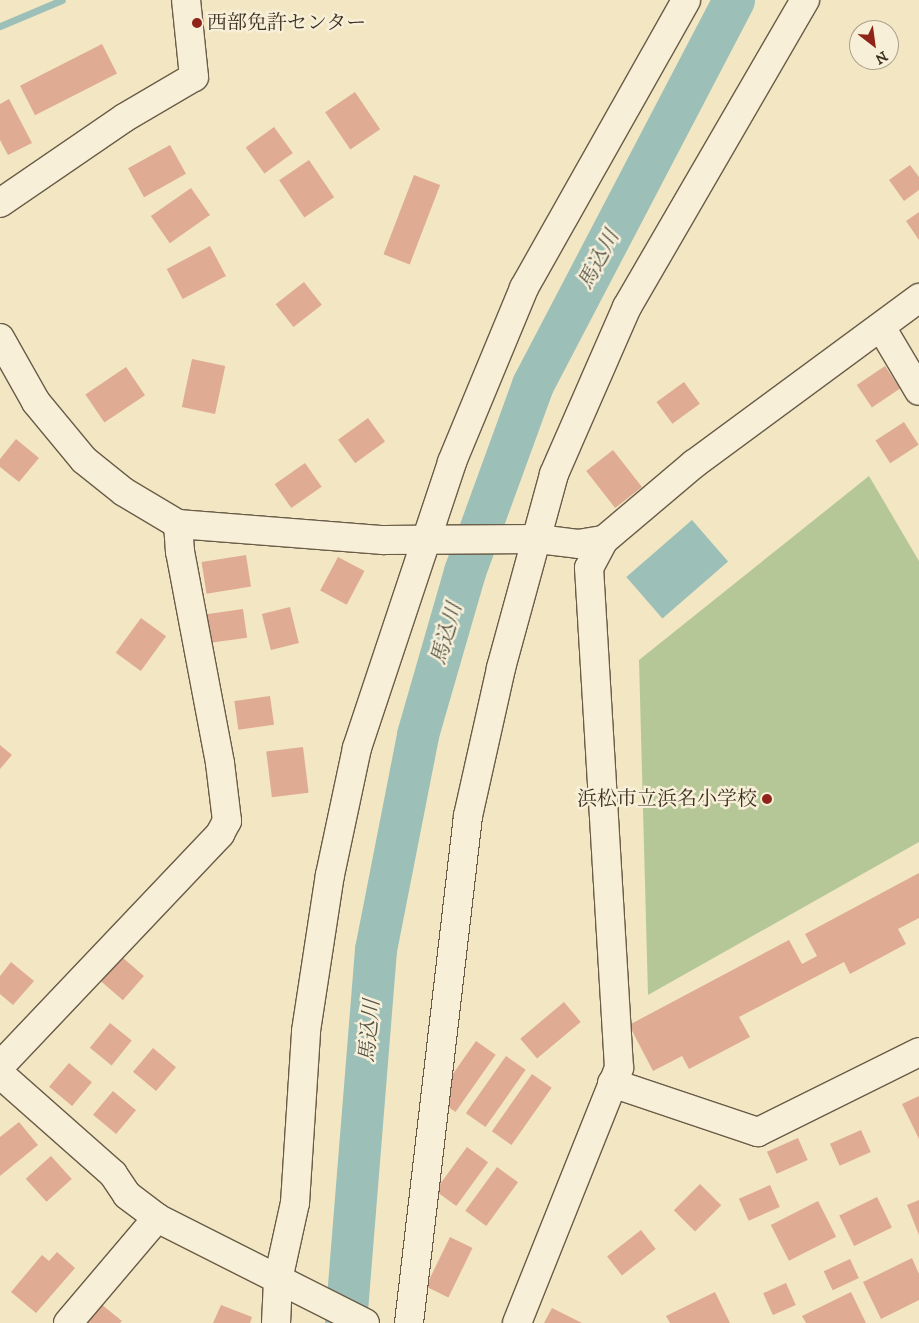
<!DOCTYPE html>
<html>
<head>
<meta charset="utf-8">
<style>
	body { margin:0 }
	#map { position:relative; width:919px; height:1323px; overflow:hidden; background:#f2e7c2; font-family:"IM FELL DW Pica","Noto Serif JP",serif }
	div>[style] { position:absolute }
	.green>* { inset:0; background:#b6c797 }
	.water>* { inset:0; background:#9cbfb8; transform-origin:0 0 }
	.stream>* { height:7px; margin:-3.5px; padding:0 3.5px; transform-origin:3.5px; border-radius:3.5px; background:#9cbfb8 }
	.river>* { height:42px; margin:-21px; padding:0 21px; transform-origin:21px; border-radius:21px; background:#9cbfb8 }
	.building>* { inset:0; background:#e0ab93; transform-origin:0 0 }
	.roads { filter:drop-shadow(1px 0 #6a5c48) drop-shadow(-1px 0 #6a5c48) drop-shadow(0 1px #6a5c48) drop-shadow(0 -1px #6a5c48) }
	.minor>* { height:28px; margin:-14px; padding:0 14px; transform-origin:14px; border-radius:14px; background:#f7efd7 }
	.dots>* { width:14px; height:14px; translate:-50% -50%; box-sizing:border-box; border:2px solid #f7efd7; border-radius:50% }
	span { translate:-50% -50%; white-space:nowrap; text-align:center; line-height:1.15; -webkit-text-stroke:5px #f7efd7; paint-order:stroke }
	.poi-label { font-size:20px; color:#3c2e20 }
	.left { translate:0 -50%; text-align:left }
	.right { translate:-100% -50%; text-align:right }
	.water-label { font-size:21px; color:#545246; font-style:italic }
	.north { position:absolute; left:849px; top:20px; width:50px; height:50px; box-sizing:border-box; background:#f7efd7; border:1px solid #aca28e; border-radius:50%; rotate:150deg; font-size:14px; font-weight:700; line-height:20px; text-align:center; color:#3c2e20 }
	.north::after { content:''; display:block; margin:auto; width:18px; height:22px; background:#8f2418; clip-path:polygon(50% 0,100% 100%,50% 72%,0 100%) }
</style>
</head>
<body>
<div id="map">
	<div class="green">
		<div style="clip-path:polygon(869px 476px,919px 561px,919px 842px,648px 995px,639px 660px)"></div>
	</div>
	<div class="water">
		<div style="left:692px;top:520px;width:55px;height:87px;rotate:49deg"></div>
	</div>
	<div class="stream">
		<div style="left:0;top:26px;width:67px;rotate:-22.8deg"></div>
	</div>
	<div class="river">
		<div style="left:346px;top:1323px;width:374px;rotate:-85.4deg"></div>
		<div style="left:376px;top:950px;width:219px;rotate:-78.9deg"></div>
		<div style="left:418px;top:735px;width:170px;rotate:-73.9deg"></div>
		<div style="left:465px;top:572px;width:199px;rotate:-70deg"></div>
		<div style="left:533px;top:385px;width:434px;rotate:-62.4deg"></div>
	</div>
	<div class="building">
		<div style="left:102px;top:44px;width:33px;height:92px;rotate:63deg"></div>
		<div style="left:355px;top:92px;width:45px;height:36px;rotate:56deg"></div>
		<div style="clip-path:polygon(9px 99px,32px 143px,8px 155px,0 140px,0 104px)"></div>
		<div style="left:274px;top:127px;width:32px;height:35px;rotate:54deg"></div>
		<div style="left:170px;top:145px;width:33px;height:48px;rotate:61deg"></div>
		<div style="left:309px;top:160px;width:45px;height:36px;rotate:56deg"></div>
		<div style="clip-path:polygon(910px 165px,919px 177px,919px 190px,904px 201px,889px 180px)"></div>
		<div style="left:414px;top:175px;width:28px;height:85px;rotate:21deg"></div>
		<div style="left:191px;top:188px;width:33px;height:49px;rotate:55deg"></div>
		<div style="clip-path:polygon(919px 212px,919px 240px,906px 221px)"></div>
		<div style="left:210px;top:246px;width:34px;height:49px;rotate:62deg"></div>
		<div style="left:304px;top:282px;width:29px;height:36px;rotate:52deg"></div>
		<div style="left:192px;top:359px;width:34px;height:49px;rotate:12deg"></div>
		<div style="left:885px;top:366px;width:27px;height:34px;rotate:56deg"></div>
		<div style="left:126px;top:367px;width:34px;height:49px;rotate:56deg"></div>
		<div style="left:684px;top:382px;width:27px;height:34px;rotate:54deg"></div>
		<div style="left:368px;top:418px;width:29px;height:37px;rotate:54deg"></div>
		<div style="left:904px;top:422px;width:27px;height:34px;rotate:57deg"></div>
		<div style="clip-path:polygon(16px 439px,39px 458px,19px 482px,0 467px,0 459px)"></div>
		<div style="left:613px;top:450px;width:47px;height:34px;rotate:52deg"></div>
		<div style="left:305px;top:463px;width:29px;height:37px;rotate:55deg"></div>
		<div style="left:246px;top:555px;width:32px;height:45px;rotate:81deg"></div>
		<div style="left:338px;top:557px;width:30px;height:38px;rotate:28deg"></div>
		<div style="left:290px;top:607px;width:37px;height:29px;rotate:76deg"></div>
		<div style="left:243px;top:609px;width:29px;height:37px;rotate:82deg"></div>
		<div style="left:141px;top:618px;width:31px;height:43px;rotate:36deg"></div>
		<div style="left:270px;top:696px;width:29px;height:36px;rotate:82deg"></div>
		<div style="clip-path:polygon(0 745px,12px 755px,0 769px)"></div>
		<div style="left:303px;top:747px;width:46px;height:37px;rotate:83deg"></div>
		<div style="clip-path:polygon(919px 873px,919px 918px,898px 929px,906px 944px,850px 974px,844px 962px,739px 1017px,750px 1037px,689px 1069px,682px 1056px,653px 1071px,629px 1025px,789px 940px,802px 964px,817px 956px,805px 934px)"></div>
		<div style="left:122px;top:957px;width:29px;height:32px;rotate:41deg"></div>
		<div style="clip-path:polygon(11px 962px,34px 981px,13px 1005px,0 994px,0 976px)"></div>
		<div style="left:564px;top:1002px;width:26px;height:57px;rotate:50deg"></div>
		<div style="left:110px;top:1023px;width:28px;height:32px;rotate:39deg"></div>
		<div style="left:476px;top:1041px;width:24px;height:70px;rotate:35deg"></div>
		<div style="left:153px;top:1048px;width:30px;height:31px;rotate:40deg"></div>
		<div style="left:506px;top:1056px;width:24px;height:70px;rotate:35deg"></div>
		<div style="left:69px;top:1063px;width:30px;height:31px;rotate:40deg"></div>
		<div style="left:532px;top:1074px;width:24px;height:70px;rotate:35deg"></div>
		<div style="left:113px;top:1091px;width:30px;height:31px;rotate:40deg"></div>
		<div style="clip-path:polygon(919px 1096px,919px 1139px,902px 1104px)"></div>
		<div style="clip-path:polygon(19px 1122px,38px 1145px,0 1176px,0 1137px)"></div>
		<div style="left:861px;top:1130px;width:24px;height:34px;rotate:66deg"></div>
		<div style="left:798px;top:1138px;width:24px;height:34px;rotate:66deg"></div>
		<div style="left:467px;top:1147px;width:26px;height:54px;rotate:36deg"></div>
		<div style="left:51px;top:1156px;width:31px;height:34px;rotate:48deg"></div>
		<div style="left:497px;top:1167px;width:26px;height:54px;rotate:36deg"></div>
		<div style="left:700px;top:1184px;width:30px;height:37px;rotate:45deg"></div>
		<div style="left:770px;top:1185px;width:24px;height:34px;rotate:66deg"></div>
		<div style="left:877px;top:1197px;width:34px;height:42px;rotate:64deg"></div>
		<div style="clip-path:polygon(919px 1200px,919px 1235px,907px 1205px)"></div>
		<div style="left:818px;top:1201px;width:40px;height:53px;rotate:63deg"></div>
		<div style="left:641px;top:1230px;width:24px;height:43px;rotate:52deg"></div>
		<div style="left:450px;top:1237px;width:25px;height:55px;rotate:26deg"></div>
		<div style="clip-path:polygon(57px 1252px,75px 1268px,36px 1313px,11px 1292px,42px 1255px,49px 1261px)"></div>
		<div style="clip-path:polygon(912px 1258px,919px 1274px,919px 1300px,881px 1319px,863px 1282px)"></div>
		<div style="left:850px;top:1259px;width:21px;height:29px;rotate:65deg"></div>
		<div style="left:786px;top:1283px;width:24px;height:25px;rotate:66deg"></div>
		<div style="clip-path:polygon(715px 1292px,730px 1323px,670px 1323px,666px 1316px)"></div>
		<div style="clip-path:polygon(851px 1292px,866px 1323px,806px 1323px,802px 1316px)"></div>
		<div style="clip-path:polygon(96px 1300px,122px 1321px,120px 1323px,78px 1323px)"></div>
		<div style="clip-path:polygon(221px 1305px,252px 1317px,250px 1323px,213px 1323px)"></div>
		<div style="clip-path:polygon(552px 1308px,582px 1323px,544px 1323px)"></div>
	</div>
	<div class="roads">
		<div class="minor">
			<div style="left:0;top:203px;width:150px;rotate:-34.4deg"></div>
			<div style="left:124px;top:118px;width:81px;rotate:-30.4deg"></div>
			<div style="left:194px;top:77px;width:77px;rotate:-95.9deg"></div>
			<div style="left:881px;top:327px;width:74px;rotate:59.3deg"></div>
			<div style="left:0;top:338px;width:73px;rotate:60.6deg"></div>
			<div style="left:36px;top:402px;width:75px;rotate:50.4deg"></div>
			<div style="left:84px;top:460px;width:51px;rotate:38.7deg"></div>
			<div style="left:124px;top:492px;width:63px;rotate:30.7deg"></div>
			<div style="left:178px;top:524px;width:206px;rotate:4.5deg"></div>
			<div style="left:383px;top:540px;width:155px;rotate:-0.4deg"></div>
			<div style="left:538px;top:539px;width:40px;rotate:7.1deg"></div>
			<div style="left:578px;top:544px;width:26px;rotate:-9deg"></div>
			<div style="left:0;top:1066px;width:320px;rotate:-46.5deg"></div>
			<div style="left:220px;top:834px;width:15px;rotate:-62deg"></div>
			<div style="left:227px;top:821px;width:58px;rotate:-96.9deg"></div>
			<div style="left:220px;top:763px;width:215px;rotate:-100.7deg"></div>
			<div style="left:180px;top:552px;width:28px;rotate:-94deg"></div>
			<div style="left:0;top:1074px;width:151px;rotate:41.5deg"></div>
			<div style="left:113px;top:1174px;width:25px;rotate:56deg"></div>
			<div style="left:127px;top:1195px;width:38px;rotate:37deg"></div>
			<div style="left:157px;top:1218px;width:233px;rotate:26.8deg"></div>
			<div style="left:612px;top:1083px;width:154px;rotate:18.6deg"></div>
			<div style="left:758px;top:1132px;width:180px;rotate:-26.4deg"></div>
			<div style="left:68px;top:1323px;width:138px;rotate:-49.7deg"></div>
			<div style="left:276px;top:1323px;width:43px;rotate:-87.3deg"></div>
			<div style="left:278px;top:1280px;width:79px;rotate:-77.6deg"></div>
			<div style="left:295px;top:1203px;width:172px;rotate:-86.3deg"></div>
			<div style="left:306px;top:1031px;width:158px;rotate:-81.3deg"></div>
			<div style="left:330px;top:875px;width:130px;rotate:-78deg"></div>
			<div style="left:357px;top:748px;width:301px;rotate:-71.6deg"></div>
			<div style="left:452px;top:462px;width:188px;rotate:-67.5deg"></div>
			<div style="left:524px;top:288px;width:330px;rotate:-60.6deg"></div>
			<div style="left:409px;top:1323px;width:510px;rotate:-83.36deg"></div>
			<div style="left:468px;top:816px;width:152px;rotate:-77.4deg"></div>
			<div style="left:501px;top:668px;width:201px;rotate:-74.7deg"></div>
			<div style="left:554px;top:474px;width:182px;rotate:-66.4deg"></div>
			<div style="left:627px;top:307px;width:355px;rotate:-59.9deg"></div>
			<div style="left:517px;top:1323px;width:275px;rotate:-68.2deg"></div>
			<div style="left:619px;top:1068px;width:501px;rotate:-93.43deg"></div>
			<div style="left:589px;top:568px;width:32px;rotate:-62deg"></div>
			<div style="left:604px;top:540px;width:118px;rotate:-40.2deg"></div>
			<div style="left:694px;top:464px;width:280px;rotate:-36.4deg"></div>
		</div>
	</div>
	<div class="dots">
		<div style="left:197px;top:23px;background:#8f2418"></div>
		<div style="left:767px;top:799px;background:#8f2418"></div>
	</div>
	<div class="poi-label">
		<span class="left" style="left:207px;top:23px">西部免許センター</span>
		<span class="right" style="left:757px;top:799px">浜松市立浜名小学校</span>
	</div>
	<div class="water-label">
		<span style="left:599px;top:260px;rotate:-62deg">馬込川</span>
		<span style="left:447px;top:634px;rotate:-74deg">馬込川</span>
		<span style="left:370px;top:1031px;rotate:-85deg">馬込川</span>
	</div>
	<div class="north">N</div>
</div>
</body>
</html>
